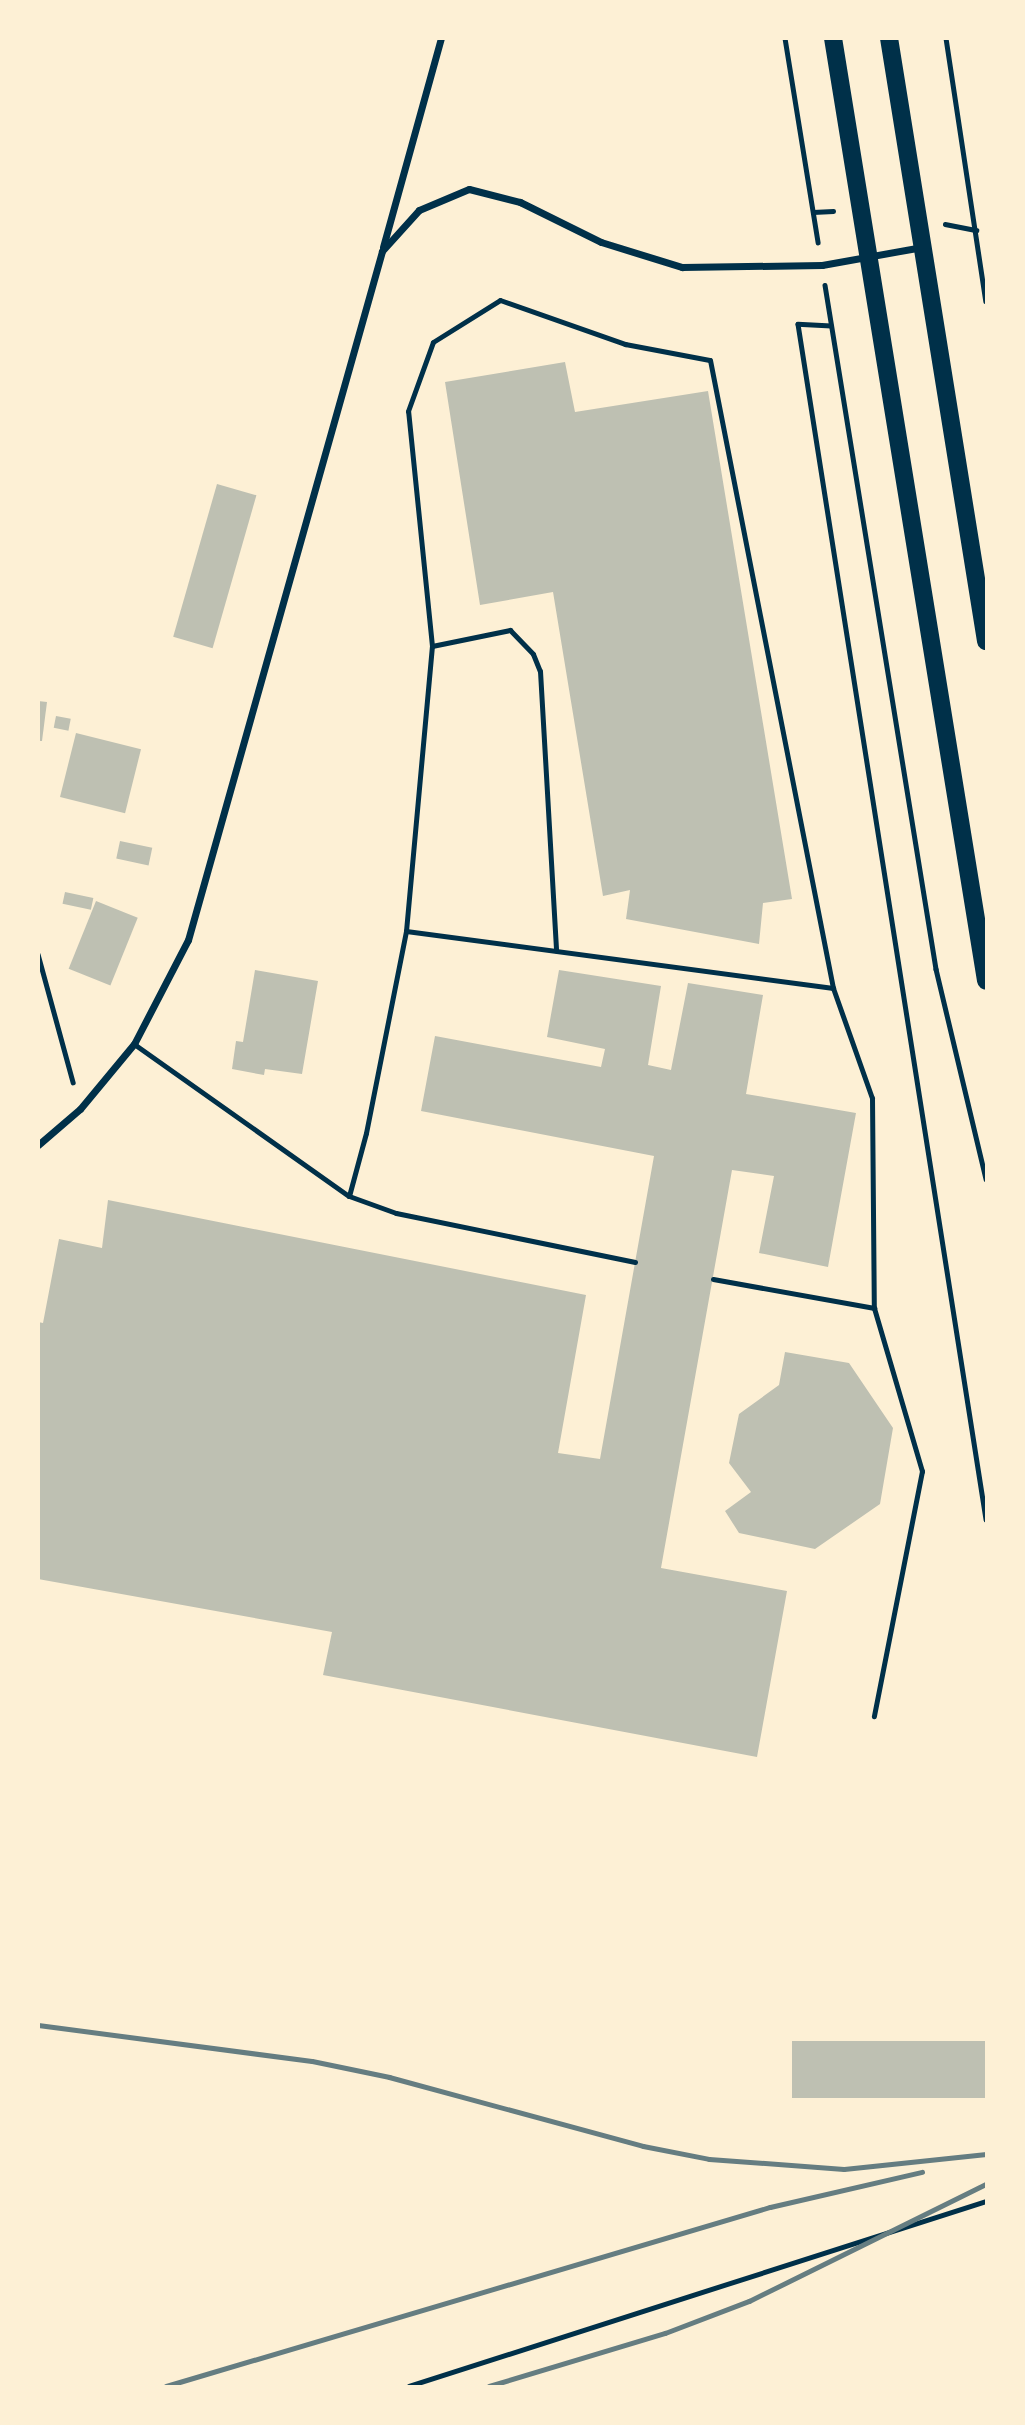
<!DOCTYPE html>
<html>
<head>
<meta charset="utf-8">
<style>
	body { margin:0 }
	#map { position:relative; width:1025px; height:2425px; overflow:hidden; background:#fdf0d5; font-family:Overpass,sans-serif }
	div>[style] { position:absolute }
	.building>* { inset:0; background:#bec0b2; transform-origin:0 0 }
	.path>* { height:4.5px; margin:-2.25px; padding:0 2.25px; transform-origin:2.25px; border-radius:2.25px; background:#003049 }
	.service>* { height:5px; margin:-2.5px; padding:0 2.5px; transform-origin:2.5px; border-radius:2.5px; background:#003049 }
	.minor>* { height:7px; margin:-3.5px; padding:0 3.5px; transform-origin:3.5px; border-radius:3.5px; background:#003049 }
	.primary>* { height:18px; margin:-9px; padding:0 9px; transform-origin:9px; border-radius:9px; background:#003049 }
	.rail>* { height:5px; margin:-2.5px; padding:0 2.5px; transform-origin:2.5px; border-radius:2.5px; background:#657d81 }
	span { translate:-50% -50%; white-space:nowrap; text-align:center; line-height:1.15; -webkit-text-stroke:5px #fdf0d5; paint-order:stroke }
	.frame { position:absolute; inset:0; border:40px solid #fdf0d5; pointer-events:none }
</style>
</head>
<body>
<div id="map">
	<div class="building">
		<div style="clip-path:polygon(565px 362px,575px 412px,708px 391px,792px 899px,763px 903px,759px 944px,626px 919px,630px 890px,603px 896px,553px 592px,480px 605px,445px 382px)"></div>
		<div style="left:217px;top:484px;width:41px;height:159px;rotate:16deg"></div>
		<div style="clip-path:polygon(38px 701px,47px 702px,42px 741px,38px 741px)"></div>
		<div style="left:56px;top:716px;width:15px;height:12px;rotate:11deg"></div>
		<div style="left:76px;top:733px;width:67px;height:66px;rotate:14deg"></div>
		<div style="left:120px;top:841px;width:33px;height:18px;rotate:12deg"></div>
		<div style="left:65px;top:892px;width:29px;height:12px;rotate:12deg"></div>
		<div style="left:96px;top:901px;width:45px;height:73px;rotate:22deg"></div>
		<div style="clip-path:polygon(255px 970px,318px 981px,302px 1074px,265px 1069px,264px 1075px,232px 1069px,236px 1041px,243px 1042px)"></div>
		<div style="clip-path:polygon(559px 970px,661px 986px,648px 1065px,671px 1070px,688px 983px,763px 995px,746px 1094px,856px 1113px,828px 1267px,759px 1253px,774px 1176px,732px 1170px,661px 1568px,787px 1591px,757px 1757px,323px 1675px,332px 1632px,38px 1579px,38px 1322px,43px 1323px,59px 1239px,102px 1248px,108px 1200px,586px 1295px,558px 1453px,600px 1459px,654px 1156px,421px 1111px,435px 1036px,601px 1067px,605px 1049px,547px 1037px)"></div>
		<div style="clip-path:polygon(785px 1352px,849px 1363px,893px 1428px,880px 1504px,815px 1549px,739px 1533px,725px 1511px,751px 1492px,729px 1463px,739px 1414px,779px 1385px)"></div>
		<div style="left:986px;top:2041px;width:57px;height:194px;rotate:90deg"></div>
	</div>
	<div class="path">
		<div style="left:785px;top:38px;width:207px;rotate:80.8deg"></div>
		<div style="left:946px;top:38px;width:266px;rotate:81.4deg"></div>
		<div style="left:813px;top:212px;width:20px;rotate:-3deg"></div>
		<div style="left:945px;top:224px;width:32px;rotate:11deg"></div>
		<div style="left:825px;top:285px;width:693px;rotate:80.78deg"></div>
		<div style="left:936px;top:969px;width:216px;rotate:76.6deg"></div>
		<div style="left:831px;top:326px;width:33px;rotate:-177deg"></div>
		<div style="left:798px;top:324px;width:1210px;rotate:81.06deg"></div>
		<div style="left:38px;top:954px;width:133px;rotate:74.7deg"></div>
		<div style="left:409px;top:2386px;width:606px;rotate:-17.78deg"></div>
	</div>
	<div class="service">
		<div style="left:432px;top:646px;width:80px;rotate:-11.6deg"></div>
		<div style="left:510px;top:630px;width:33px;rotate:46deg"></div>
		<div style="left:533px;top:654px;width:18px;rotate:68deg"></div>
		<div style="left:540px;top:671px;width:280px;rotate:86.7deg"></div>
		<div style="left:406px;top:931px;width:286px;rotate:-84.8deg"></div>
		<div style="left:432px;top:646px;width:236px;rotate:-95.8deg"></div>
		<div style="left:408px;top:411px;width:73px;rotate:-70.1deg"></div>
		<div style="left:433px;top:342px;width:79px;rotate:-32.1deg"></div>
		<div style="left:500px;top:300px;width:133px;rotate:19.4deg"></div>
		<div style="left:625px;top:344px;width:86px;rotate:10.7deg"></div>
		<div style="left:710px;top:360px;width:640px;rotate:78.92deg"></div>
		<div style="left:134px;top:1044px;width:263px;rotate:35.3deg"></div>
		<div style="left:349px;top:1196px;width:50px;rotate:19.9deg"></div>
		<div style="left:396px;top:1213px;width:244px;rotate:11.6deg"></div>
		<div style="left:349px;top:1196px;width:65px;rotate:-74.9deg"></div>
		<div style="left:366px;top:1133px;width:206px;rotate:-78.8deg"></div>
		<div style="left:406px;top:931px;width:431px;rotate:7.6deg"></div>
		<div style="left:833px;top:988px;width:117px;rotate:70.5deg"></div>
		<div style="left:872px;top:1098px;width:210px;rotate:89.5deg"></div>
		<div style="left:874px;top:1308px;width:170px;rotate:73.6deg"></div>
		<div style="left:922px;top:1471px;width:250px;rotate:101.1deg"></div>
		<div style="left:713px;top:1279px;width:164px;rotate:10.2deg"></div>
	</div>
	<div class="minor">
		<div style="left:383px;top:247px;width:217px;rotate:-74.5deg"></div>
		<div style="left:38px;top:1145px;width:55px;rotate:-40.6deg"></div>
		<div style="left:80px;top:1109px;width:85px;rotate:-50.3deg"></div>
		<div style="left:134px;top:1044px;width:117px;rotate:-62.6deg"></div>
		<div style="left:188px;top:940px;width:716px;rotate:-74.27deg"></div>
		<div style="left:382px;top:251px;width:55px;rotate:-47.9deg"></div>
		<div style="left:419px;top:210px;width:54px;rotate:-22.8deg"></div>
		<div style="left:469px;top:189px;width:53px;rotate:14.3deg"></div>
		<div style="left:520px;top:202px;width:90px;rotate:26.3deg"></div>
		<div style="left:601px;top:242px;width:85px;rotate:17.2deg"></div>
		<div style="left:682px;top:267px;width:140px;rotate:-0.8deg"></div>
		<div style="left:822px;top:265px;width:102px;rotate:-10.2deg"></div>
	</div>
	<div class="primary">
		<div style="left:833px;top:38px;width:955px;rotate:80.78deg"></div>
		<div style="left:889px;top:38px;width:611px;rotate:80.86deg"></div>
	</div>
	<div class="rail">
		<div style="left:38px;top:2025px;width:276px;rotate:7.5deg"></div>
		<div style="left:312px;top:2061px;width:79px;rotate:11.7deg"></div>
		<div style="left:389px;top:2077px;width:263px;rotate:15.2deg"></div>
		<div style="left:643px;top:2146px;width:67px;rotate:11.1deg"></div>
		<div style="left:709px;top:2159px;width:135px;rotate:4.2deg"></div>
		<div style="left:844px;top:2169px;width:143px;rotate:-6deg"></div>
		<div style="left:166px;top:2386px;width:630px;rotate:-16.51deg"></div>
		<div style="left:770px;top:2207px;width:156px;rotate:-13deg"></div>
		<div style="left:489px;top:2386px;width:184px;rotate:-16.8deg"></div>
		<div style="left:665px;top:2333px;width:90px;rotate:-20.9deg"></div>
		<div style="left:749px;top:2301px;width:264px;rotate:-26.3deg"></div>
	</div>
	<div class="frame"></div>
</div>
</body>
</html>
